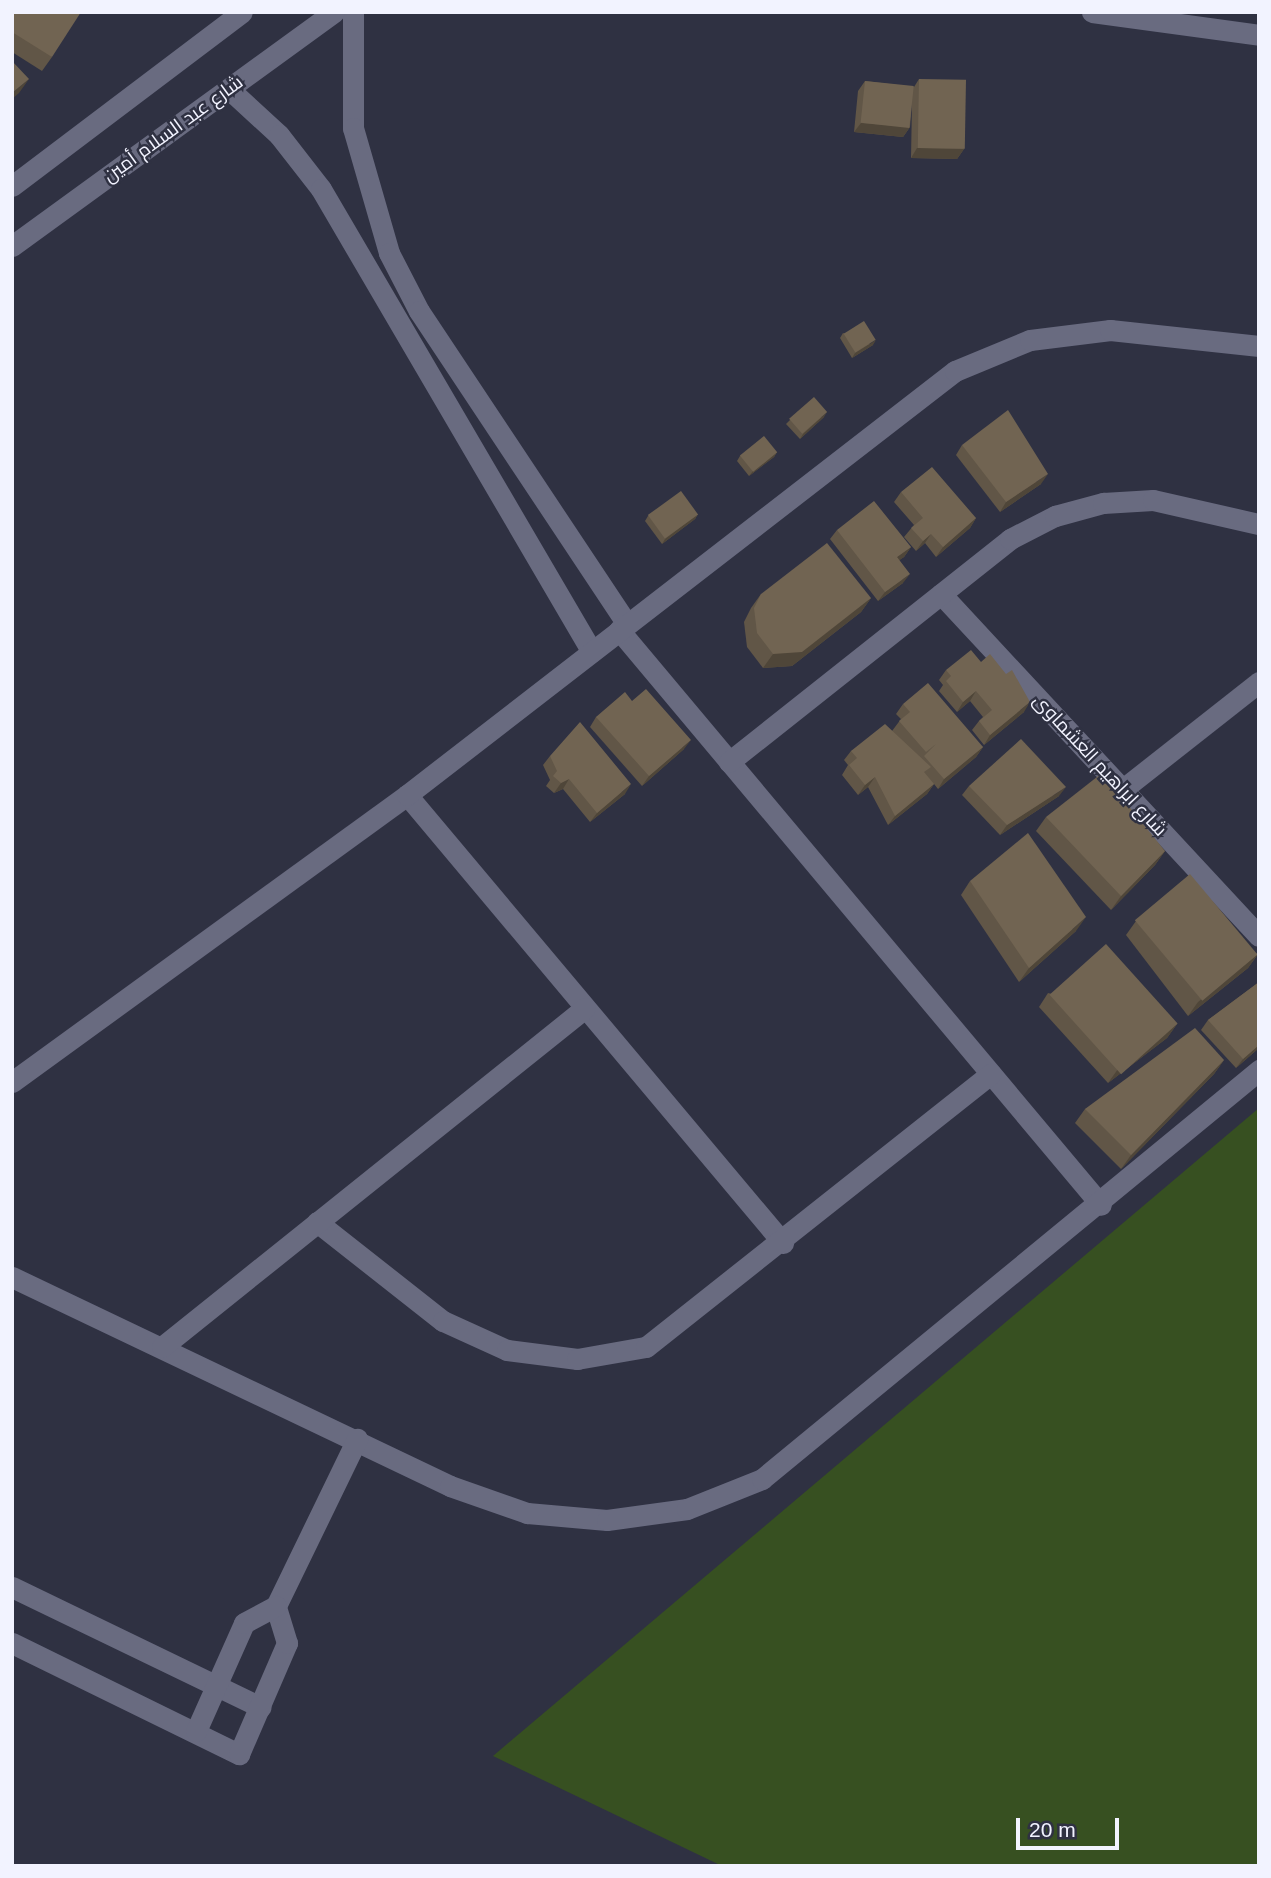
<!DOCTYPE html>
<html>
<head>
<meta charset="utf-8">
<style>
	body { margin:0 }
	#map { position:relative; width:1271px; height:1878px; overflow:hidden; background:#2f3142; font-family:Arial,Cairo,sans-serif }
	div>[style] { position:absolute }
	.green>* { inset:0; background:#375021 }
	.minor>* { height:21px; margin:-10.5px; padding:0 10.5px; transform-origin:10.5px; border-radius:10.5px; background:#696b80 }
	.wall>* { inset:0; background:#615647 }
	.shaded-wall>* { inset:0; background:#4f4639 }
	.building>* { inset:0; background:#716452; transform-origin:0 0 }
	span { translate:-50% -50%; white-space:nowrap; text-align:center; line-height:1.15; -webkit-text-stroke:5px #2f3142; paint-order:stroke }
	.street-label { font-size:19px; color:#f2f3ff }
	.frame { position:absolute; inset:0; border:14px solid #f2f3ff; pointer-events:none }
	.scale { position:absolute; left:1016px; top:1818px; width:103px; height:32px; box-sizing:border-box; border:4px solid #f2f3ff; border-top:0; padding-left:9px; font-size:21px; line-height:24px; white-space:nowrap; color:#f2f3ff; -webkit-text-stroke:5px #2f3142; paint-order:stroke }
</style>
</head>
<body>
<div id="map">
	<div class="green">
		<div style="clip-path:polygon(1259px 1108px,1259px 1866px,722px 1866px,493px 1756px)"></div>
	</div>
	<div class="minor">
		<div style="left:353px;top:12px;width:116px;rotate:90deg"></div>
		<div style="left:353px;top:128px;width:130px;rotate:73.9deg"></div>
		<div style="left:389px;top:253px;width:65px;rotate:62.7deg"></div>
		<div style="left:419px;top:311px;width:376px;rotate:56.4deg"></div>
		<div style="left:1092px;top:12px;width:169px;rotate:7.8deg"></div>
		<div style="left:229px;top:89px;width:68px;rotate:42.6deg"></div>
		<div style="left:279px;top:135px;width:68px;rotate:52.1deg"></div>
		<div style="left:321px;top:189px;width:536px;rotate:59.66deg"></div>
		<div style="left:12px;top:186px;width:288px;rotate:-37.1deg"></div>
		<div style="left:12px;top:246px;width:398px;rotate:-36deg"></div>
		<div style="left:941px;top:594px;width:467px;rotate:47.1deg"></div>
		<div style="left:619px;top:630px;width:750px;rotate:50.03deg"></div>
		<div style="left:729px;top:762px;width:359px;rotate:-38.4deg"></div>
		<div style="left:1010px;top:539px;width:51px;rotate:-27.1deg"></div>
		<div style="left:1055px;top:516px;width:50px;rotate:-15.2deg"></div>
		<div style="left:1103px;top:503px;width:50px;rotate:-3.4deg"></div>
		<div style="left:1153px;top:500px;width:109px;rotate:12.8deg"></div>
		<div style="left:1123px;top:789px;width:173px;rotate:-38.2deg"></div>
		<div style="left:407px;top:795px;width:585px;rotate:49.99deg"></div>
		<div style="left:12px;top:1082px;width:488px;rotate:-36deg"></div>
		<div style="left:407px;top:795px;width:693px;rotate:-37.73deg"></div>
		<div style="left:955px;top:371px;width:81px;rotate:-22.5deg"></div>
		<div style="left:1030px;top:340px;width:81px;rotate:-7.1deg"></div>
		<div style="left:1110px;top:330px;width:150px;rotate:6.1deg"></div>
		<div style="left:317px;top:1222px;width:160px;rotate:38.2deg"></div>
		<div style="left:443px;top:1321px;width:70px;rotate:24.4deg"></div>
		<div style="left:507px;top:1350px;width:71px;rotate:7.3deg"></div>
		<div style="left:577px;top:1359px;width:70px;rotate:-9.9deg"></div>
		<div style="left:646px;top:1347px;width:440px;rotate:-38.4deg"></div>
		<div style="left:12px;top:1277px;width:485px;rotate:25.5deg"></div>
		<div style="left:450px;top:1486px;width:82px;rotate:19.3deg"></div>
		<div style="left:527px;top:1513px;width:80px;rotate:5deg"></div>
		<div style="left:607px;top:1520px;width:81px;rotate:-7.8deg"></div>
		<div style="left:687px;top:1509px;width:81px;rotate:-21.8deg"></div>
		<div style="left:762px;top:1479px;width:644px;rotate:-39.45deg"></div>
		<div style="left:162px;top:1347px;width:542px;rotate:-38.71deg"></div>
		<div style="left:12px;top:1587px;width:276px;rotate:25.8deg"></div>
		<div style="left:276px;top:1606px;width:186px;rotate:-64.1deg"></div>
		<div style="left:12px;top:1643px;width:253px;rotate:26.1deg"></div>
		<div style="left:239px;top:1754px;width:121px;rotate:-66.6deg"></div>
		<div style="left:287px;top:1643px;width:39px;rotate:-107deg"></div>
		<div style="left:196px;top:1731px;width:118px;rotate:-66deg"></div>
		<div style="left:244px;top:1623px;width:36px;rotate:-28deg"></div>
	</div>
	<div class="wall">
		<div style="clip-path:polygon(12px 12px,52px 57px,42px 71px,12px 52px)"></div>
		<div style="clip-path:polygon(919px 79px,964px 149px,957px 159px,911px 158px,912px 102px,910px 127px,903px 137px,854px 132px,858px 91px,865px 81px,914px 87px)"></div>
		<div style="clip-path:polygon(843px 333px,873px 345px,852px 358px,840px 338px)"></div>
		<div style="clip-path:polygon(824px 417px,800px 439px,786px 424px,790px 420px)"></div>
		<div style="clip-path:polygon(962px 445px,1041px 484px,1000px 512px,956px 455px)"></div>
		<div style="clip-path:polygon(777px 452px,774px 457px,749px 476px,737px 461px,740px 456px)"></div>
		<div style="clip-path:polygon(901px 492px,976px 518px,970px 528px,936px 557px,925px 543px,916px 551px,904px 537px,914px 525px,894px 502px)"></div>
		<div style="clip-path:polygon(698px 514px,695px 519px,662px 544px,645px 521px,648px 516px)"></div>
		<div style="clip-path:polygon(837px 530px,911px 547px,904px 557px,899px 560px,903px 583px,878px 601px,830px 539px)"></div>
		<div style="clip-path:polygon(761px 594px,871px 598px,861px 612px,792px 666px,763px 668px,747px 647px,744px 622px,751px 608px)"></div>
		<div style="clip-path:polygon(946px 670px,1024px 712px,984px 745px,972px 730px,979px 721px,983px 717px,970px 701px,957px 712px,939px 691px,943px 685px,939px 680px)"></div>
		<div style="clip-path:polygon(632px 701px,684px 749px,642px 786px,590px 727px,596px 717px)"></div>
		<div style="clip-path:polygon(903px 704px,983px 747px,976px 757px,938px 789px,934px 784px,927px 794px,888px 825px,868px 787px,858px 795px,842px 775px,848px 765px,844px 760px,851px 751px,892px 731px,901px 719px,896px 714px)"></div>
		<div style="clip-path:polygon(550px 756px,625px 794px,590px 822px,563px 789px,554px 793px,546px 786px,550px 780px,543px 765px)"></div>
		<div style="clip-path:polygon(969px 786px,1059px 796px,1000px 835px,962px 795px)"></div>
		<div style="clip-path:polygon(1046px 817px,1165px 851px,1155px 865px,1111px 910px,1036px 831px)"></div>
		<div style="clip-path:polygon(970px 881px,1076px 931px,1019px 982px,961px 895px)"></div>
		<div style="clip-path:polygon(1136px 921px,1258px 954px,1248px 968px,1188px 1016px,1126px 935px)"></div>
		<div style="clip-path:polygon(1259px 982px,1259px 1048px,1236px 1068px,1201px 1030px,1208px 1020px)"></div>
		<div style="clip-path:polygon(1048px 993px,1177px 1024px,1167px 1038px,1108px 1083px,1039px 1007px)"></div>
		<div style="clip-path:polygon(1224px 1060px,1214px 1074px,1121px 1169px,1075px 1123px,1085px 1109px)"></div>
	</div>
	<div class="shaded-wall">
		<div style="clip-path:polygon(29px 79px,19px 93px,12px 99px,12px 93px)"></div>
		<div style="clip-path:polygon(861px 123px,910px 127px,903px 137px,854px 132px)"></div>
		<div style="clip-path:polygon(917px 148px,964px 149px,957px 159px,911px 158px)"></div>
		<div style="clip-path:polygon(876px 340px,873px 345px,852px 358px,855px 353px)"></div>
		<div style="clip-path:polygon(827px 412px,824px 417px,800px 439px,803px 434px)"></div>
		<div style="clip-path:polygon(777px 452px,774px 457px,749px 476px,753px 471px)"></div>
		<div style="clip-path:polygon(1048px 474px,1041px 484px,1000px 512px,1006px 502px)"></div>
		<div style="clip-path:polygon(698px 514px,695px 519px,662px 544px,665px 539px)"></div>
		<div style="clip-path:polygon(976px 518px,970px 528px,936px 557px,943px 547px)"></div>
		<div style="clip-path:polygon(931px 534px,925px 543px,916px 551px,923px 541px)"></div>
		<div style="clip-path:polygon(911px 547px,904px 557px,890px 567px,897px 557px)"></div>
		<div style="clip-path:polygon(910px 574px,903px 583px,878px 601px,885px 592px)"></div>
		<div style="clip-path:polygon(871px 598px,861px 612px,792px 666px,763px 668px,773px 654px)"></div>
		<div style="clip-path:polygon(976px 691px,970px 701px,957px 712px,963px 702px)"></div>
		<div style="clip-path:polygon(1030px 702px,1024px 712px,984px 745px,990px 735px)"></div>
		<div style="clip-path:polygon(691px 740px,684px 749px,642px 786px,649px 776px)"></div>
		<div style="clip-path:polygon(983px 747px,976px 757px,938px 789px,944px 779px)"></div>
		<div style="clip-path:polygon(875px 777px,868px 787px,858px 795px,865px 785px)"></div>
		<div style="clip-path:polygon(569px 779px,563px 789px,554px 793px,561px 783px)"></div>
		<div style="clip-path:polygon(631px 784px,625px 794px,590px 822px,597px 813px)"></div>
		<div style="clip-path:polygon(934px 784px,927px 794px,888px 825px,895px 816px)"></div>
		<div style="clip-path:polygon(1066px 787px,1059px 796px,1000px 835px,1007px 825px)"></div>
		<div style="clip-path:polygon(1165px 851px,1155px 865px,1111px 910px,1121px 896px)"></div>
		<div style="clip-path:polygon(1086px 917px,1076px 931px,1019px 982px,1029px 968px)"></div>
		<div style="clip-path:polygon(1258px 954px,1248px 968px,1188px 1016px,1198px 1002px)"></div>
		<div style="clip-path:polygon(1177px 1024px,1167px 1038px,1108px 1083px,1118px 1069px)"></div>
		<div style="clip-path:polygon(1259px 1045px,1259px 1048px,1236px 1068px,1243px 1059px)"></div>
		<div style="clip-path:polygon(1224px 1060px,1214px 1074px,1121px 1169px,1131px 1155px)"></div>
	</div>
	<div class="building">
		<div style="clip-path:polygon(12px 12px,81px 12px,52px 57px,12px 32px)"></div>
		<div style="clip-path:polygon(12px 61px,29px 79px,12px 93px)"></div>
		<div style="left:919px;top:79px;width:47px;height:69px;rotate:1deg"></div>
		<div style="left:865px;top:81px;width:49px;height:42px;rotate:6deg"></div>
		<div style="left:864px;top:321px;width:22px;height:24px;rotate:58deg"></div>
		<div style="left:814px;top:397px;width:20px;height:33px;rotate:49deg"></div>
		<div style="clip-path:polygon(1008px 410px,1048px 474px,1006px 502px,962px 445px)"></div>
		<div style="left:764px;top:436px;width:21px;height:31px;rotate:51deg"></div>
		<div style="clip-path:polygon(932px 467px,976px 518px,943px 547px,931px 534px,923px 541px,911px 528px,923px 518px,901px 492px)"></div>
		<div style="left:681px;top:491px;width:29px;height:41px;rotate:54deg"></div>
		<div style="clip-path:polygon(874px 501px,911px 547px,897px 557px,910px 574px,885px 592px,837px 530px)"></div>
		<div style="clip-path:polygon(827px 543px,871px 598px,802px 652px,773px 654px,757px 633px,754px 608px,761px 594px)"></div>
		<div style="clip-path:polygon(971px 650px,981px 662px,990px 654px,1006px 674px,1012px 670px,1030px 702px,990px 735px,979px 721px,992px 710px,976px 691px,963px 702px,946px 681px,951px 676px,946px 670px)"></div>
		<div style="clip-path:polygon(928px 683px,983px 747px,944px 779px,924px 756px,936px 744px,926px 752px,899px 721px,910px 712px,903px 704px)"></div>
		<div style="clip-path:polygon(646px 689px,691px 740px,649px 776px,596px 717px,625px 692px,632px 701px)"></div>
		<div style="clip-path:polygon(580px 722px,631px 784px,597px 813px,569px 779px,561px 783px,553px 776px,557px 771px,550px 756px)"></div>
		<div style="clip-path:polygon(885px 724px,931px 767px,924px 772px,934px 784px,895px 816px,875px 777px,865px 785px,849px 765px,857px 758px,851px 751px)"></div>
		<div style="clip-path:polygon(1021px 739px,1066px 787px,1007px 825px,969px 786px)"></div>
		<div style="clip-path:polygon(1102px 773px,1165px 851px,1121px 896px,1046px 817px)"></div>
		<div style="clip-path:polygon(1028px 833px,1086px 917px,1029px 968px,970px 881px)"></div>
		<div style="left:1190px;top:874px;width:105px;height:72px;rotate:50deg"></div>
		<div style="left:1106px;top:944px;width:107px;height:76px;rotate:48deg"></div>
		<div style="clip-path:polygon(1259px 982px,1259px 1045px,1243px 1059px,1208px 1020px)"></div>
		<div style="clip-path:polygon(1195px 1028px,1224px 1060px,1131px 1155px,1085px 1109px)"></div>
	</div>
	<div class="street-label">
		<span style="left:173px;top:129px;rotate:-36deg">شارع عبد السلام أمين</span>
		<span style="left:1100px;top:765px;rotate:47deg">شارع ابراهيم العشماوى</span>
	</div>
	<div class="frame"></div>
	<div class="scale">20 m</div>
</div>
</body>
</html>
